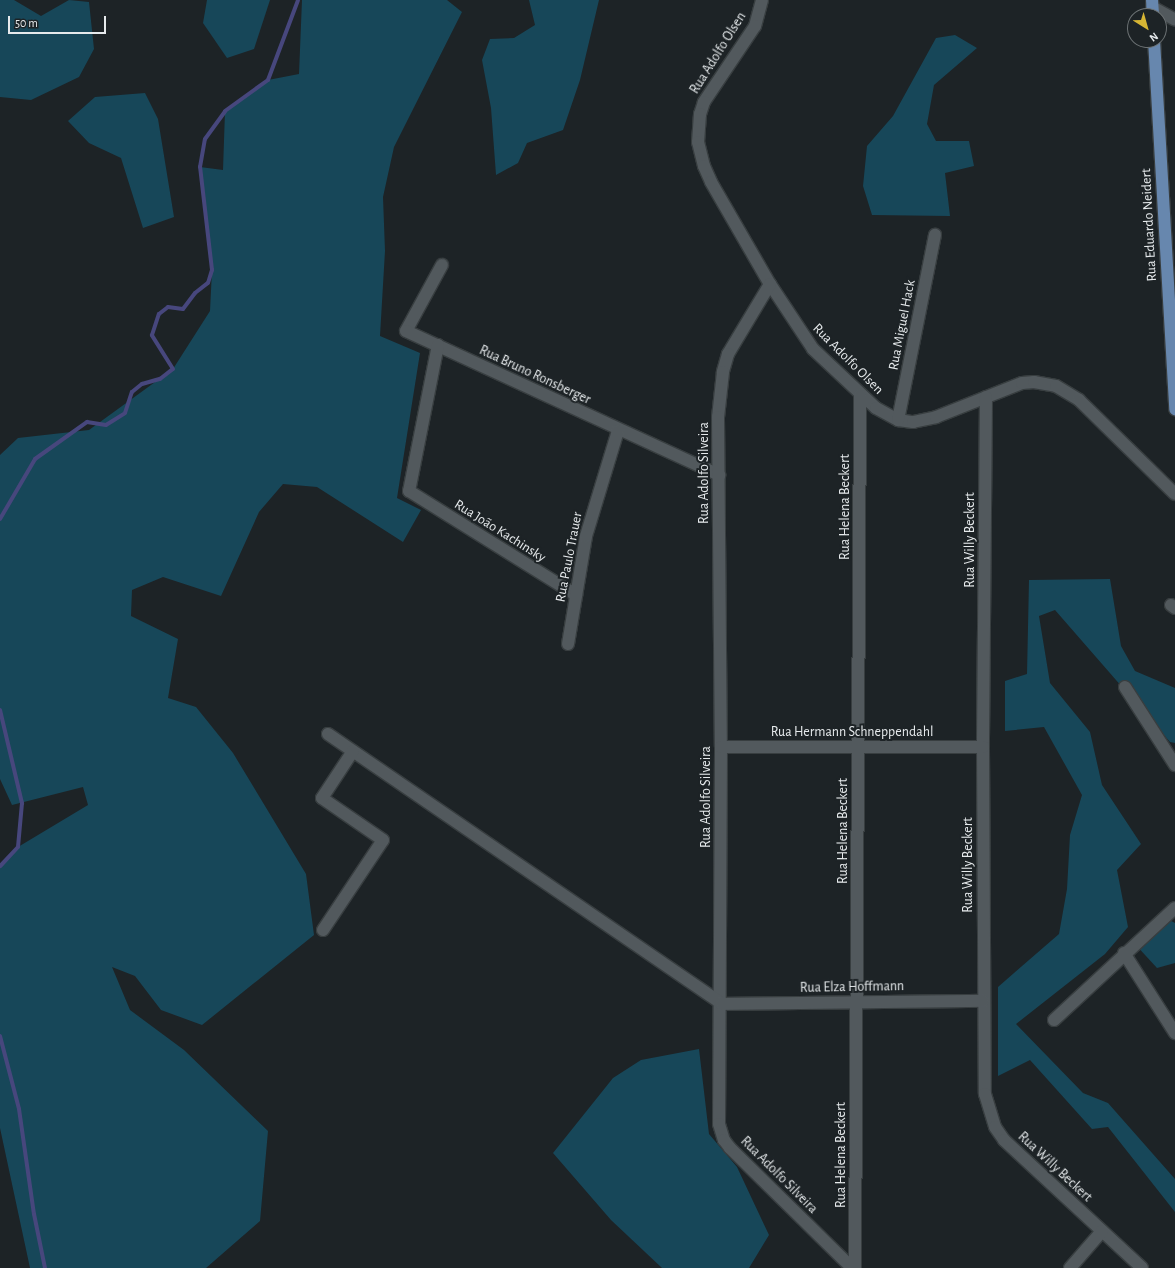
<!DOCTYPE html>
<html>
<head>
<meta charset="utf-8">
<style>
	body { margin:0 }
	#map { position:relative; width:1175px; height:1268px; overflow:hidden; background:#1d2326; font-family:"Alegreya Sans",sans-serif }
	div>[style] { position:absolute }
	.green>* { inset:0; background:#174759 }
	.stream>* { height:4px; margin:-2px; padding:0 2px; transform-origin:2px; border-radius:2px; background:#47477d }
	.roads { filter:drop-shadow(1px 0 #383e40) drop-shadow(-1px 0 #383e40) drop-shadow(0 1px #383e40) drop-shadow(0 -1px #383e40) }
	.minor>* { height:12px; margin:-6px; padding:0 6px; transform-origin:6px; border-radius:6px; background:#52595d }
	.major>* { height:12px; margin:-6px; padding:0 6px; transform-origin:6px; border-radius:6px; background:#6787ae }
	span { translate:-50% -50%; white-space:nowrap; text-align:center; line-height:1.15; -webkit-text-stroke:4px #1d2326; paint-order:stroke }
	.street-label { font-size:14px; color:#e6eaec }
	.north { position:absolute; left:1127px; top:8px; width:40px; height:40px; box-sizing:border-box; background:#1d2326; border:1px solid #6d7375; border-radius:50%; rotate:143deg; font-size:11px; font-weight:700; line-height:16px; text-align:center; color:#e6eaec }
	.north::after { content:''; display:block; margin:auto; width:14px; height:18px; background:#d6b534; clip-path:polygon(50% 0,100% 100%,50% 72%,0 100%) }
	.scale { position:absolute; left:8px; top:16px; width:98px; height:18px; box-sizing:border-box; border:2px solid #e6eaec; border-top:0; padding-left:5px; font-size:12px; line-height:14px; white-space:nowrap; color:#e6eaec; -webkit-text-stroke:3px #1d2326; paint-order:stroke }
</style>
</head>
<body>
<div id="map">
	<div class="green">
		<div style="clip-path:polygon(0 0,14px 0,41px 16px,69px 0,89px 2px,94px 49px,79px 77px,31px 100px,0 97px)"></div>
		<div style="clip-path:polygon(207px 0,270px 0,254px 49px,227px 58px,203px 23px)"></div>
		<div style="clip-path:polygon(302px 0,447px 0,462px 12px,394px 147px,383px 197px,385px 251px,380px 336px,420px 353px,397px 498px,421px 510px,403px 542px,317px 487px,283px 484px,259px 512px,221px 596px,163px 577px,132px 590px,131px 616px,178px 639px,168px 698px,196px 707px,233px 753px,306px 874px,314px 935px,202px 1025px,161px 1010px,135px 976px,112px 967px,130px 1010px,184px 1050px,268px 1131px,260px 1221px,206px 1268px,30px 1268px,0 1128px,0 866px,18px 847px,88px 805px,83px 787px,12px 805px,0 779px,0 455px,18px 438px,89px 430px,173px 369px,210px 311px,212px 270px,200px 167px,223px 170px,225px 111px,268px 80px,299px 74px)"></div>
		<div style="clip-path:polygon(529px 0,599px 0,580px 80px,563px 130px,527px 143px,518px 163px,496px 175px,491px 108px,482px 60px,490px 39px,514px 38px,535px 25px)"></div>
		<div style="clip-path:polygon(955px 35px,977px 48px,934px 85px,927px 124px,936px 141px,969px 141px,974px 166px,945px 173px,950px 216px,872px 215px,863px 186px,867px 146px,893px 116px,936px 38px)"></div>
		<div style="clip-path:polygon(145px 93px,158px 119px,174px 217px,143px 228px,121px 158px,89px 143px,68px 121px,95px 97px)"></div>
		<div style="clip-path:polygon(1110px 579px,1121px 646px,1135px 671px,1175px 688px,1175px 743px,1170px 742px,1055px 610px,1039px 616px,1050px 683px,1090px 732px,1102px 785px,1141px 844px,1117px 870px,1128px 927px,1105px 954px,1016px 1024px,1083px 1093px,1108px 1103px,1175px 1179px,1175px 1212px,1108px 1127px,1092px 1129px,1030px 1060px,998px 1076px,998px 987px,1059px 934px,1067px 889px,1070px 835px,1082px 795px,1044px 727px,1005px 731px,1005px 681px,1027px 674px,1029px 580px)"></div>
		<div style="clip-path:polygon(1164px 917px,1175px 923px,1175px 963px,1157px 968px,1134px 943px)"></div>
		<div style="clip-path:polygon(699px 1049px,709px 1134px,737px 1167px,769px 1235px,749px 1268px,662px 1268px,611px 1220px,553px 1153px,613px 1078px,641px 1060px)"></div>
	</div>
	<div class="stream">
		<div style="left:0;top:519px;width:69px;rotate:-59.7deg"></div>
		<div style="left:35px;top:459px;width:64px;rotate:-35.4deg"></div>
		<div style="left:87px;top:422px;width:19px;rotate:9deg"></div>
		<div style="left:106px;top:425px;width:22px;rotate:-32deg"></div>
		<div style="left:125px;top:413px;width:22px;rotate:-72deg"></div>
		<div style="left:132px;top:392px;width:13px;rotate:-39deg"></div>
		<div style="left:142px;top:384px;width:19px;rotate:-16deg"></div>
		<div style="left:160px;top:379px;width:16px;rotate:-38deg"></div>
		<div style="left:173px;top:369px;width:40px;rotate:-122deg"></div>
		<div style="left:152px;top:335px;width:22px;rotate:-72deg"></div>
		<div style="left:159px;top:314px;width:11px;rotate:-38deg"></div>
		<div style="left:168px;top:307px;width:15px;rotate:8deg"></div>
		<div style="left:183px;top:309px;width:20px;rotate:-53deg"></div>
		<div style="left:195px;top:293px;width:16px;rotate:-38deg"></div>
		<div style="left:208px;top:283px;width:14px;rotate:-73deg"></div>
		<div style="left:212px;top:270px;width:104px;rotate:-96.6deg"></div>
		<div style="left:200px;top:167px;width:28px;rotate:-80deg"></div>
		<div style="left:205px;top:139px;width:34px;rotate:-54deg"></div>
		<div style="left:225px;top:111px;width:53px;rotate:-35.8deg"></div>
		<div style="left:268px;top:80px;width:85px;rotate:-69.4deg"></div>
		<div style="left:0;top:710px;width:96px;rotate:76.7deg"></div>
		<div style="left:22px;top:803px;width:44px;rotate:95.2deg"></div>
		<div style="left:18px;top:847px;width:26px;rotate:133deg"></div>
		<div style="left:0;top:1036px;width:75px;rotate:75.4deg"></div>
		<div style="left:19px;top:1109px;width:106px;rotate:81.9deg"></div>
		<div style="left:34px;top:1214px;width:55px;rotate:78.5deg"></div>
	</div>
	<div class="roads">
		<div class="minor">
			<div style="left:762px;top:0;width:27px;rotate:105deg"></div>
			<div style="left:755px;top:26px;width:92px;rotate:123.9deg"></div>
			<div style="left:704px;top:102px;width:13px;rotate:108deg"></div>
			<div style="left:700px;top:114px;width:28px;rotate:94deg"></div>
			<div style="left:698px;top:142px;width:25px;rotate:76deg"></div>
			<div style="left:704px;top:166px;width:17px;rotate:66deg"></div>
			<div style="left:711px;top:182px;width:118px;rotate:60deg"></div>
			<div style="left:770px;top:284px;width:78px;rotate:56.5deg"></div>
			<div style="left:813px;top:349px;width:86px;rotate:43.1deg"></div>
			<div style="left:876px;top:408px;width:25px;rotate:29deg"></div>
			<div style="left:898px;top:420px;width:15px;rotate:8deg"></div>
			<div style="left:913px;top:422px;width:24px;rotate:-12deg"></div>
			<div style="left:936px;top:417px;width:92px;rotate:-21.6deg"></div>
			<div style="left:1022px;top:383px;width:12px;rotate:-5deg"></div>
			<div style="left:1034px;top:382px;width:22px;rotate:10deg"></div>
			<div style="left:1056px;top:386px;width:27px;rotate:31deg"></div>
			<div style="left:1079px;top:400px;width:134px;rotate:44.4deg"></div>
			<div style="left:1152px;top:7px;width:26px;rotate:29deg"></div>
			<div style="left:442px;top:265px;width:75px;rotate:118.6deg"></div>
			<div style="left:406px;top:331px;width:345px;rotate:24.7deg"></div>
			<div style="left:770px;top:284px;width:82px;rotate:121deg"></div>
			<div style="left:728px;top:354px;width:19px;rotate:106deg"></div>
			<div style="left:723px;top:372px;width:45px;rotate:96.3deg"></div>
			<div style="left:718px;top:417px;width:330px;rotate:89.5deg"></div>
			<div style="left:721px;top:747px;width:377px;rotate:90.3deg"></div>
			<div style="left:719px;top:1124px;width:17px;rotate:73deg"></div>
			<div style="left:724px;top:1140px;width:10px;rotate:53deg"></div>
			<div style="left:730px;top:1148px;width:171px;rotate:44.5deg"></div>
			<div style="left:438px;top:345px;width:149px;rotate:101.2deg"></div>
			<div style="left:409px;top:491px;width:197px;rotate:31.9deg"></div>
			<div style="left:986px;top:397px;width:350px;rotate:90.5deg"></div>
			<div style="left:983px;top:747px;width:347px;rotate:89.7deg"></div>
			<div style="left:985px;top:1094px;width:34px;rotate:73deg"></div>
			<div style="left:995px;top:1127px;width:16px;rotate:55deg"></div>
			<div style="left:1004px;top:1140px;width:188px;rotate:42.8deg"></div>
			<div style="left:898px;top:420px;width:189px;rotate:-78.7deg"></div>
			<div style="left:1171px;top:605px;width:5px;rotate:37deg"></div>
			<div style="left:568px;top:644px;width:109px;rotate:-80.5deg"></div>
			<div style="left:586px;top:536px;width:110px;rotate:-73.1deg"></div>
			<div style="left:1125px;top:687px;width:93px;rotate:57.3deg"></div>
			<div style="left:328px;top:734px;width:478px;rotate:34.4deg"></div>
			<div style="left:722px;top:1004px;width:261px;rotate:-0.7deg"></div>
			<div style="left:721px;top:747px;width:262px"></div>
			<div style="left:323px;top:930px;width:108px;rotate:-56.3deg"></div>
			<div style="left:383px;top:840px;width:74px;rotate:-145.5deg"></div>
			<div style="left:322px;top:798px;width:56px;rotate:-56.6deg"></div>
			<div style="left:1124px;top:953px;width:95px;rotate:57.5deg"></div>
			<div style="left:1054px;top:1020px;width:165px;rotate:-42.8deg"></div>
			<div style="left:855px;top:1268px;width:873px;rotate:-89.67deg"></div>
			<div style="left:1070px;top:1268px;width:49px;rotate:-49.1deg"></div>
		</div>
		<div class="major">
			<div style="left:1152px;top:0;width:16px;rotate:86deg"></div>
			<div style="left:1154px;top:40px;width:370px;rotate:86.7deg"></div>
		</div>
	</div>
	<div class="street-label">
		<span style="left:718px;top:53px;rotate:-58deg">Rua Adolfo Olsen</span>
		<span style="left:1149px;top:225px;rotate:-93deg">Rua Eduardo Neidert</span>
		<span style="left:902px;top:325px;rotate:-79deg">Rua Miguel Hack</span>
		<span style="left:848px;top:359px;rotate:45deg">Rua Adolfo Olsen</span>
		<span style="left:535px;top:375px;rotate:25deg">Rua Bruno Ronsberger</span>
		<span style="left:704px;top:473px;rotate:-90deg">Rua Adolfo Silveira</span>
		<span style="left:845px;top:507px;rotate:-90deg">Rua Helena Beckert</span>
		<span style="left:500px;top:531px;rotate:32deg">Rua João Kachinsky</span>
		<span style="left:970px;top:540px;rotate:-90deg">Rua Willy Beckert</span>
		<span style="left:569px;top:557px;rotate:-79deg">Rua Paulo Trauer</span>
		<span style="left:852px;top:732px">Rua Hermann Schneppendahl</span>
		<span style="left:706px;top:797px;rotate:-90deg">Rua Adolfo Silveira</span>
		<span style="left:843px;top:831px;rotate:-90deg">Rua Helena Beckert</span>
		<span style="left:968px;top:865px;rotate:-90deg">Rua Willy Beckert</span>
		<span style="left:852px;top:987px;rotate:-1deg">Rua Elza Hoffmann</span>
		<span style="left:841px;top:1155px;rotate:-90deg">Rua Helena Beckert</span>
		<span style="left:1055px;top:1167px;rotate:43deg">Rua Willy Beckert</span>
		<span style="left:779px;top:1175px;rotate:45deg">Rua Adolfo Silveira</span>
	</div>
	<div class="north">N</div>
	<div class="scale">50 m</div>
</div>
</body>
</html>
